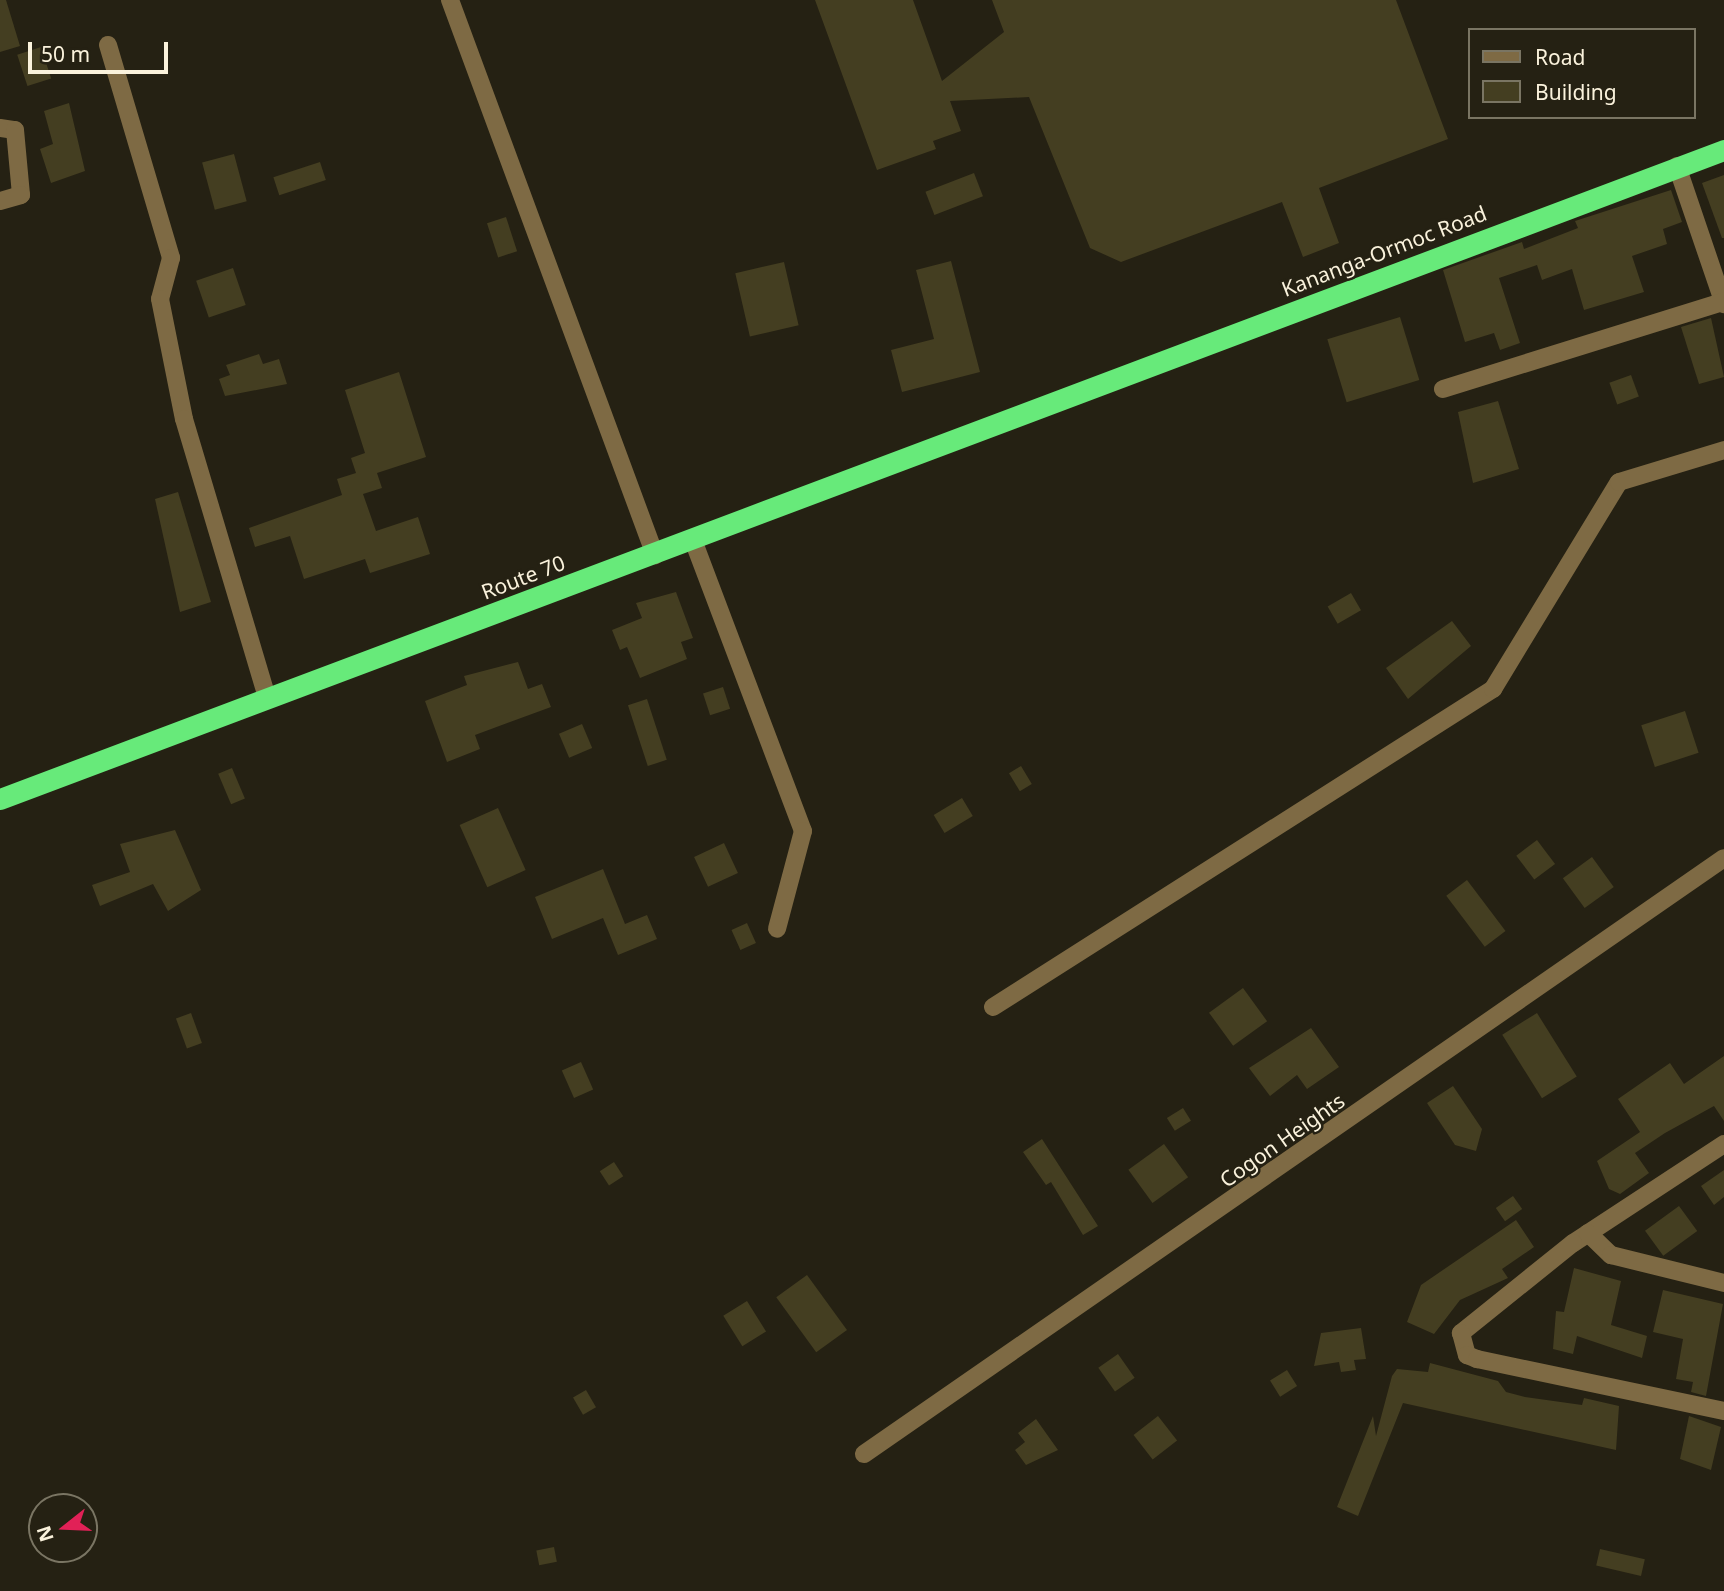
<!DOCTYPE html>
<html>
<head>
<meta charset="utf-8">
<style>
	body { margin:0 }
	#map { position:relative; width:1724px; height:1591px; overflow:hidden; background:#252113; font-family:"Noto Sans",sans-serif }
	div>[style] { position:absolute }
	.building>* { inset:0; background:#443e21; transform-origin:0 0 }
	.minor>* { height:18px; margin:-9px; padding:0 9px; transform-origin:9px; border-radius:9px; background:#7e6a44 }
	.highway>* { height:21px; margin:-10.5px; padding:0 10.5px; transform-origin:10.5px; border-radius:10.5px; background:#67ea7a }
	span { translate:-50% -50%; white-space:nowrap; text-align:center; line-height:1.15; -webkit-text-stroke:5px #252113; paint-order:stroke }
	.street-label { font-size:21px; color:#faf2dc }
	.legend { position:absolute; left:1468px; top:28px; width:228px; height:91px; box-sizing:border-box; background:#252113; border:2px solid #7a7563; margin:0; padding:9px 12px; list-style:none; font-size:21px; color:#faf2dc }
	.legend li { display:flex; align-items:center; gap:14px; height:35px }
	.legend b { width:35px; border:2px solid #7a7563 }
	.north { position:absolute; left:28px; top:1493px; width:70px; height:70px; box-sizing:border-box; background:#252113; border:2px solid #7a7563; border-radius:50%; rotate:252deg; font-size:19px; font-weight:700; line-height:28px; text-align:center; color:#faf2dc }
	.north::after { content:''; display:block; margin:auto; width:24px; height:32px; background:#e12157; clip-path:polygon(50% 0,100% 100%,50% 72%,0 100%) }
	.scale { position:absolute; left:28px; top:42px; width:140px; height:32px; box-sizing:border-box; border:4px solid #faf2dc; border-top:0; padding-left:9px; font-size:21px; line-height:24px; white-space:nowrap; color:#faf2dc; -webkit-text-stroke:5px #252113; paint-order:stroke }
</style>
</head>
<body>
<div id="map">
	<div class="building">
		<div style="clip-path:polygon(0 0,6px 0,20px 46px,0 52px)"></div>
		<div style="clip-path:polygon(815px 0,913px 0,942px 81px,1004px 32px,992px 0,1396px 0,1448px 139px,1319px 188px,1339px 243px,1303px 257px,1282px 202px,1121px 262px,1090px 248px,1029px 97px,950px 101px,961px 131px,933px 141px,936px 149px,877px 170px)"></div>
		<div style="left:41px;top:47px;width:33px;height:25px;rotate:72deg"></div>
		<div style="clip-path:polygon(69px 103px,85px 171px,51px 183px,40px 149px,53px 144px,44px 111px)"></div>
		<div style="left:234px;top:154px;width:49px;height:33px;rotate:75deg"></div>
		<div style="left:320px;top:162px;width:19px;height:49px;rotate:72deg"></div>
		<div style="left:974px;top:173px;width:25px;height:52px;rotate:69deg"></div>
		<div style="clip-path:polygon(1724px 175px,1724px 238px,1722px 238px,1702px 183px)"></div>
		<div style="clip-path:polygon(1671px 190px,1682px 222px,1663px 229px,1667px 244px,1632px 256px,1644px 292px,1584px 310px,1572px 269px,1542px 280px,1537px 265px,1499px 278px,1520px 343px,1500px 350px,1494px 333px,1465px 342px,1443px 270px,1522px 242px,1524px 249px,1578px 228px,1575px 221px)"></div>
		<div style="left:506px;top:217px;width:36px;height:20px;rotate:72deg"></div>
		<div style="clip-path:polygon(951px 261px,980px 372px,902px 392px,891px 350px,934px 339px,916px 270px)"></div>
		<div style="left:784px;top:262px;width:65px;height:50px;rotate:77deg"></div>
		<div style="left:233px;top:268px;width:39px;height:39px;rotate:71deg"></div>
		<div style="left:1400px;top:317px;width:66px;height:76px;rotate:73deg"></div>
		<div style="clip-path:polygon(1711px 318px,1724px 377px,1699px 384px,1681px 327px)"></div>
		<div style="clip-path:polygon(259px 354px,263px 364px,279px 359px,287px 384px,225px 396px,219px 379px,230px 375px,226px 365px)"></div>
		<div style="clip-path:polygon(399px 372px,426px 457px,377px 473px,382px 488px,363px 494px,376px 531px,418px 517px,430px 554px,370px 573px,365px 559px,304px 579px,290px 536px,255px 547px,249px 528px,342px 495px,337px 479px,356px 473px,351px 458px,365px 453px,345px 390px)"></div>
		<div style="left:1631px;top:375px;width:23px;height:23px;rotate:70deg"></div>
		<div style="clip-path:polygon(1498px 401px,1519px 469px,1473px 483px,1458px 412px)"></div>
		<div style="clip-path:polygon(178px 492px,211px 602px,180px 612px,155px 499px)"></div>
		<div style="clip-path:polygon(676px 592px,693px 638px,681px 642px,687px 659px,640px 678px,627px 647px,620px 650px,612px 630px,642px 618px,636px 603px)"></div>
		<div style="left:1351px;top:593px;width:20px;height:27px;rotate:60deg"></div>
		<div style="clip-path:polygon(1452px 621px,1471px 646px,1408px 699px,1386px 668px)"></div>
		<div style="clip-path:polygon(518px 662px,528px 689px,542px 684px,551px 707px,475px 735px,480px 749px,447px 762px,425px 701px,467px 685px,464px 676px)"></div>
		<div style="left:723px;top:687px;width:23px;height:21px;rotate:72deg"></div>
		<div style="left:647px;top:699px;width:64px;height:20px;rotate:72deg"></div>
		<div style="left:1685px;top:711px;width:44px;height:46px;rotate:72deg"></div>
		<div style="left:582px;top:724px;width:26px;height:25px;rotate:67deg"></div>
		<div style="left:1021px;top:766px;width:21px;height:14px;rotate:59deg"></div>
		<div style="left:232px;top:768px;width:33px;height:15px;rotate:67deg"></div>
		<div style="left:962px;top:798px;width:21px;height:33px;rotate:59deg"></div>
		<div style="left:498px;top:808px;width:68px;height:42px;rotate:66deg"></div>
		<div style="clip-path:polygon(175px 830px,201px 890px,168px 911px,153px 884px,100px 906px,92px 885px,130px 872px,120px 844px)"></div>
		<div style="left:1537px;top:840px;width:30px;height:26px;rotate:53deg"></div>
		<div style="left:724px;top:843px;width:33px;height:33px;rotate:65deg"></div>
		<div style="left:1592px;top:857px;width:37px;height:36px;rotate:54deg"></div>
		<div style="clip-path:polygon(603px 869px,625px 924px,647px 915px,657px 939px,618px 955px,603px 918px,552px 939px,535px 897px)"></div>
		<div style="left:1467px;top:880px;width:64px;height:26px;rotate:53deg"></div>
		<div style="left:747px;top:923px;width:22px;height:17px;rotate:66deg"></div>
		<div style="left:1243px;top:988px;width:41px;height:42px;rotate:54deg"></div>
		<div style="left:191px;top:1013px;width:32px;height:16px;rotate:70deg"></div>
		<div style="left:1537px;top:1013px;width:75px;height:41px;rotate:58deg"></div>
		<div style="clip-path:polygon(1311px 1028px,1339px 1067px,1307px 1089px,1297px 1075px,1270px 1096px,1249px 1068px)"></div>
		<div style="clip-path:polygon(1724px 1056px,1724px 1121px,1714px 1106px,1665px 1133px,1635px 1153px,1649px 1173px,1620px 1194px,1609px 1189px,1597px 1161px,1640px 1132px,1618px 1099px,1670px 1063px,1684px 1084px)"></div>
		<div style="left:581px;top:1062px;width:30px;height:21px;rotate:66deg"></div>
		<div style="clip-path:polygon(1453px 1086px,1482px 1129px,1476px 1151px,1455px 1145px,1427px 1103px)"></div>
		<div style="left:1183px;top:1108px;width:15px;height:19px;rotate:58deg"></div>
		<div style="clip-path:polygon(1042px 1139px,1098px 1226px,1083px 1235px,1051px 1182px,1046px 1185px,1023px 1152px)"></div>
		<div style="left:1164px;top:1144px;width:41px;height:44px;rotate:54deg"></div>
		<div style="left:614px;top:1162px;width:17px;height:17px;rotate:57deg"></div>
		<div style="clip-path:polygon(1724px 1170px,1724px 1197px,1714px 1205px,1701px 1186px)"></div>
		<div style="left:1513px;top:1196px;width:16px;height:21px;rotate:55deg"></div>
		<div style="left:1679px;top:1206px;width:31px;height:42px;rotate:54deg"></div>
		<div style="clip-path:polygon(1516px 1220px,1534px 1247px,1502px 1269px,1508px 1278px,1460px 1300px,1434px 1334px,1407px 1322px,1421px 1285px)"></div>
		<div style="clip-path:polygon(1574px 1268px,1621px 1281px,1611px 1325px,1647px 1336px,1642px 1358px,1577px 1336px,1573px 1354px,1553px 1349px,1556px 1311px,1564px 1312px)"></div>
		<div style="left:807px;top:1275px;width:68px;height:38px;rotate:54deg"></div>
		<div style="clip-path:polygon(1663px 1290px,1723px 1304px,1706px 1396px,1691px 1392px,1693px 1382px,1676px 1379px,1683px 1339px,1653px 1332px)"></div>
		<div style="left:747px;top:1301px;width:36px;height:28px;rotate:58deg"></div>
		<div style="clip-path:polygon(1361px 1328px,1366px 1359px,1354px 1360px,1356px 1370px,1341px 1372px,1339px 1362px,1314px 1366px,1321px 1333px)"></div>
		<div style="left:1118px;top:1354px;width:29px;height:24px;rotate:55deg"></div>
		<div style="clip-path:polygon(1430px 1363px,1498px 1381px,1506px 1392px,1525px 1397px,1582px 1405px,1584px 1398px,1619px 1406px,1616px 1450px,1403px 1403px,1358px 1516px,1337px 1507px,1373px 1416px,1376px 1436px,1392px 1376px,1397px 1369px,1428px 1372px)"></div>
		<div style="left:1287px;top:1370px;width:19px;height:20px;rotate:58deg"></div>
		<div style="left:586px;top:1390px;width:20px;height:15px;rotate:60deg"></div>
		<div style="left:1158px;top:1416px;width:31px;height:31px;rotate:52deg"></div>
		<div style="clip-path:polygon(1689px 1416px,1721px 1427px,1711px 1470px,1680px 1459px)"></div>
		<div style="clip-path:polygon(1036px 1419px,1058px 1450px,1026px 1465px,1015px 1450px,1025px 1442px,1018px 1433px)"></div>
		<div style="left:554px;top:1547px;width:15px;height:18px;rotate:79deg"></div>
		<div style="left:1600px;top:1549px;width:46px;height:17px;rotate:13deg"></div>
	</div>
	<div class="minor">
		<div style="left:450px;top:0;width:592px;rotate:69.73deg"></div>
		<div style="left:108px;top:45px;width:222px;rotate:73.5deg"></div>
		<div style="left:171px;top:258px;width:42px;rotate:105deg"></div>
		<div style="left:160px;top:299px;width:122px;rotate:78.7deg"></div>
		<div style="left:184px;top:419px;width:293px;rotate:73.4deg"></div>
		<div style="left:0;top:128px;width:15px;rotate:8deg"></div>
		<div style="left:15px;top:130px;width:65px;rotate:84.7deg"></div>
		<div style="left:21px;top:195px;width:22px;rotate:164deg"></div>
		<div style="left:1677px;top:166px;width:146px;rotate:71.2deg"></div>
		<div style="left:1443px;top:389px;width:293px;rotate:-17.3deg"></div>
		<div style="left:693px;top:540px;width:311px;rotate:69.3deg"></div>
		<div style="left:803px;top:831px;width:101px;rotate:104.9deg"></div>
		<div style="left:993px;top:1007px;width:593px;rotate:-32.46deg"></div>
		<div style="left:1493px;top:689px;width:242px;rotate:-58.7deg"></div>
		<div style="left:1619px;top:482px;width:110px;rotate:-16.9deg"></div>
		<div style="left:1724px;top:1144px;width:181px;rotate:146.7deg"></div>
		<div style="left:1573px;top:1243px;width:144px;rotate:141.2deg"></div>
		<div style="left:1461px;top:1333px;width:23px;rotate:75deg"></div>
		<div style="left:1467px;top:1355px;width:11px;rotate:22deg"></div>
		<div style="left:1477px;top:1359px;width:252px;rotate:11.9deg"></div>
		<div style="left:1588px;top:1233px;width:32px;rotate:44deg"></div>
		<div style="left:1611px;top:1255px;width:116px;rotate:13.9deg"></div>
		<div style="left:864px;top:1454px;width:1046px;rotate:-34.72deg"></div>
	</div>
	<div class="highway">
		<div style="left:0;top:799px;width:1842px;rotate:-20.63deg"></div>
	</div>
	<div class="street-label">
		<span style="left:1384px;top:251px;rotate:-21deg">Kananga-Ormoc Road</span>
		<span style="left:523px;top:577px;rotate:-21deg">Route 70</span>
		<span style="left:1282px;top:1140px;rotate:-35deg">Cogon Heights</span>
	</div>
	<ul class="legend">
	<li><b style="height:9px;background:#7e6a44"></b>Road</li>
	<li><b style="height:19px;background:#443e21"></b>Building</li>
	</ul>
	<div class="north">N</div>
	<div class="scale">50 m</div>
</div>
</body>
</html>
